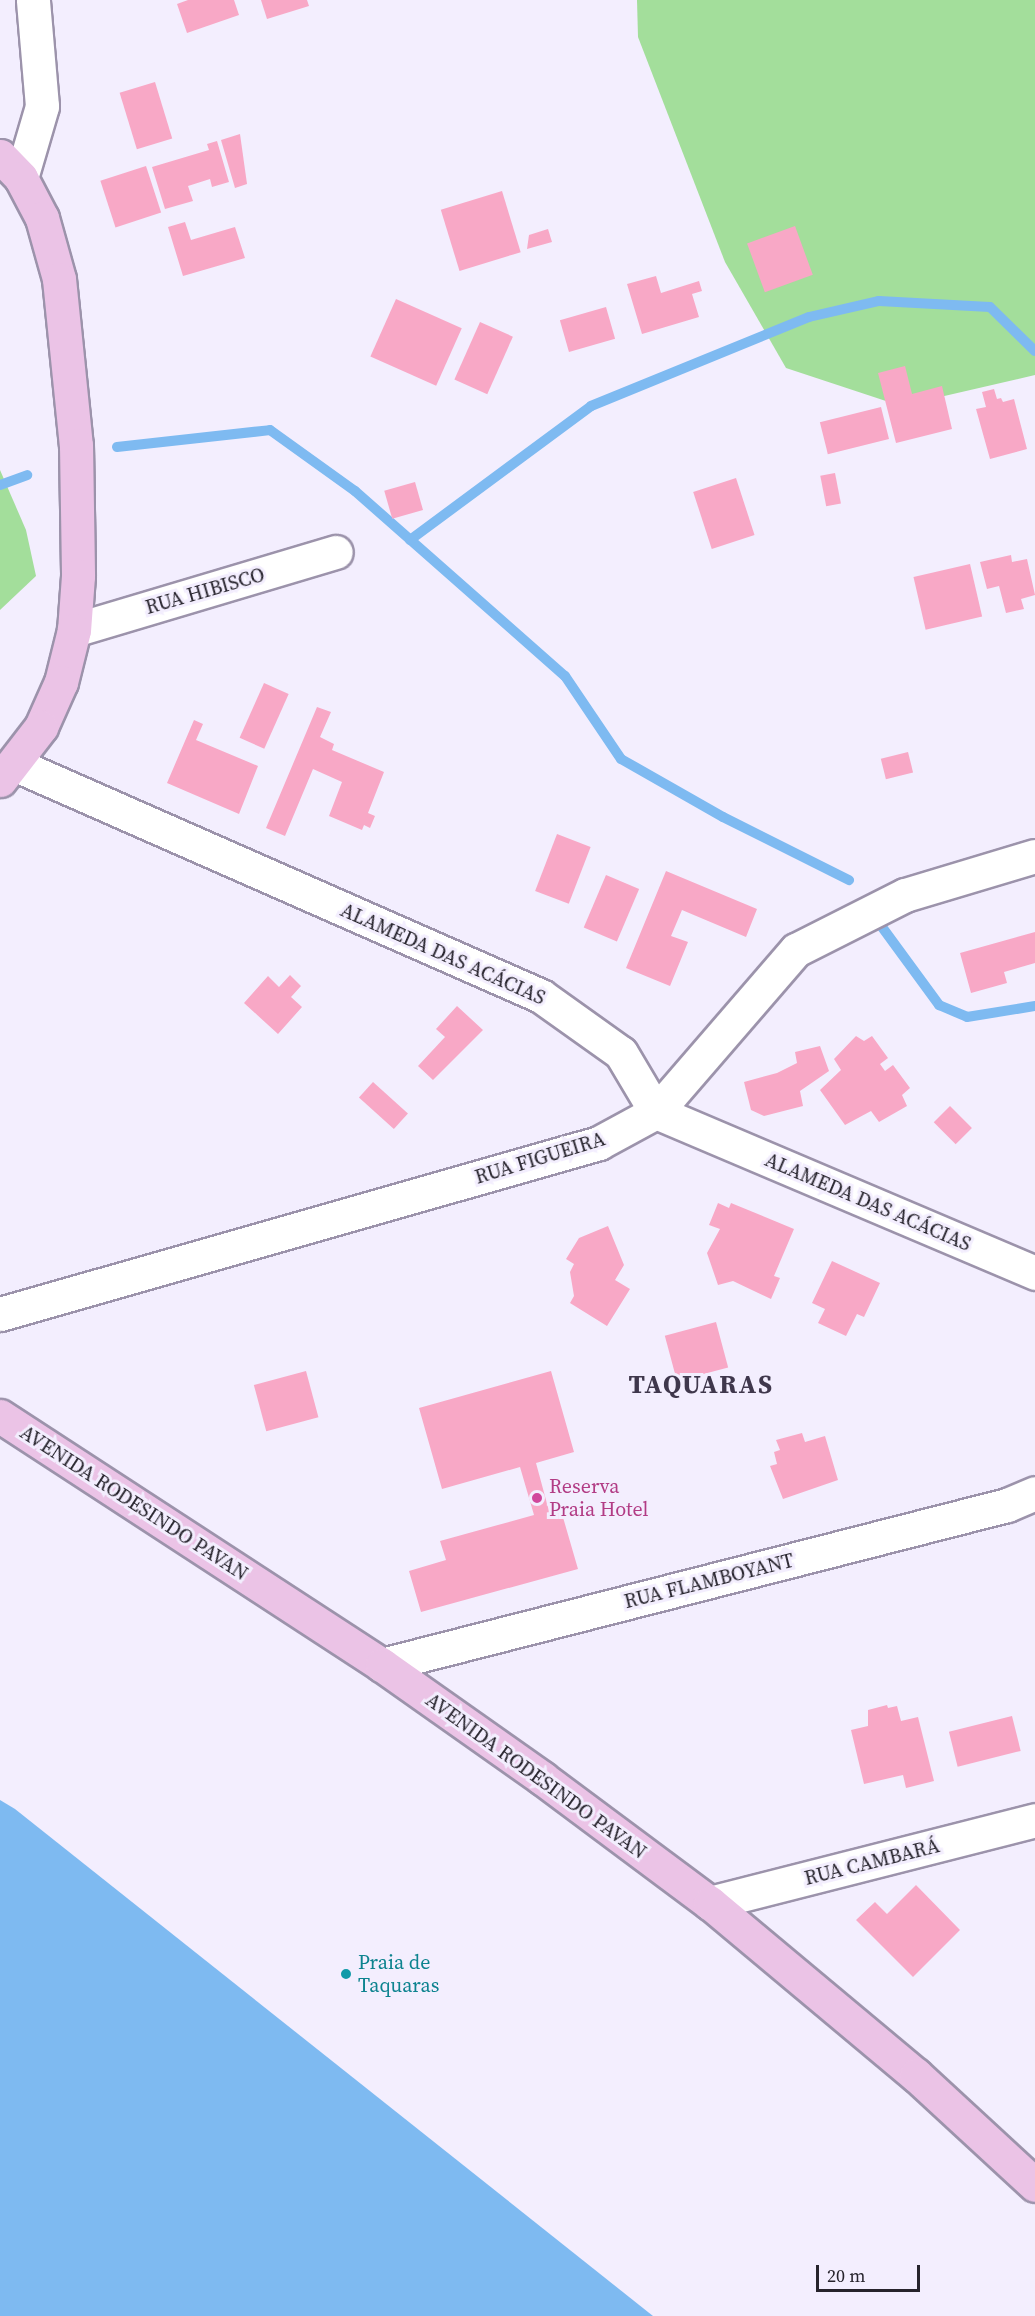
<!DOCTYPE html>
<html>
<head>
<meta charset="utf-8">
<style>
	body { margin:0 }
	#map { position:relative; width:1035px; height:2316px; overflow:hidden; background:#f3eefe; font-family:"Source Serif 4",serif }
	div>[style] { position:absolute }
	.green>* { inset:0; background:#a3de9b }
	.water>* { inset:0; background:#7ebaf1 }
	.stream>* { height:10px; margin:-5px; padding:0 5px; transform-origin:5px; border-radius:5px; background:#7ebaf1 }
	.building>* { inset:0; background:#f8a8c6; transform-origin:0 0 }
	.roads { filter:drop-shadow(2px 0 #9c93ab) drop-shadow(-2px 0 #9c93ab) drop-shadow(0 2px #9c93ab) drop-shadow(0 -2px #9c93ab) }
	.minor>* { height:33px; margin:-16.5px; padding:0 16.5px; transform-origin:16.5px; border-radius:16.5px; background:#fff }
	.major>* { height:33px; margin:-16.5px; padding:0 16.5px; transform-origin:16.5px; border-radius:16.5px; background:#ebc3e6 }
	.dots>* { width:16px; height:16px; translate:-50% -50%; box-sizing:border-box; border:3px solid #f3eefe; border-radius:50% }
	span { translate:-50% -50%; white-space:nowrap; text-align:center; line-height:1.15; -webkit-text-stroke:6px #f3eefe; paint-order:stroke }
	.street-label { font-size:20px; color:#26232c }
	.hotel-label { font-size:20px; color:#b23c85 }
	.left { translate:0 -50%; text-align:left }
	.culture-label { font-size:20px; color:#0d838f }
	.district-label { font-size:26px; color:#3f374c; font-weight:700; letter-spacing:1.5px }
	.scale { position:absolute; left:816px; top:2265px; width:104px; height:27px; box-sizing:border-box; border:3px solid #26232c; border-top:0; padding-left:8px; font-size:18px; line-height:21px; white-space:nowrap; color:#26232c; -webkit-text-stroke:4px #f3eefe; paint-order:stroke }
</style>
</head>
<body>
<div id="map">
	<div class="green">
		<div style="clip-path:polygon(637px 0,1035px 0,1035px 375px,901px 406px,786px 368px,725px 262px,638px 37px)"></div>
		<div style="clip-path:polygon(0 470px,26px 530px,36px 576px,0 610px)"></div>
	</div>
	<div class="water">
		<div style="clip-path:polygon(0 1800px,15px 1809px,653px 2316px,0 2316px)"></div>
	</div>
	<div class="stream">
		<div style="left:117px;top:447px;width:154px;rotate:-6.3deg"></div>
		<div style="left:270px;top:430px;width:105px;rotate:35.7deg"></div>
		<div style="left:355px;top:491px;width:280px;rotate:41.4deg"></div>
		<div style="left:565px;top:676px;width:100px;rotate:56deg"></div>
		<div style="left:621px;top:759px;width:117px;rotate:29.6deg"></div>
		<div style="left:723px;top:817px;width:141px;rotate:26.6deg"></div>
		<div style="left:0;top:485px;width:29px;rotate:-20deg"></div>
		<div style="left:410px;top:540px;width:225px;rotate:-36.5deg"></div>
		<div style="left:591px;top:406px;width:235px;rotate:-22.2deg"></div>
		<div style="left:809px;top:317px;width:72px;rotate:-12.9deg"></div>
		<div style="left:879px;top:301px;width:111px;rotate:3.1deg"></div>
		<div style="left:990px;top:307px;width:63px;rotate:44.4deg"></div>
		<div style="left:882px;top:927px;width:97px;rotate:53.8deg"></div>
		<div style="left:939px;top:1005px;width:30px;rotate:23deg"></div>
		<div style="left:967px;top:1017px;width:69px;rotate:-9.2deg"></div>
	</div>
	<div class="building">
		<div style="clip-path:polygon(188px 0,234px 0,239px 15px,187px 33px,177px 4px)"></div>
		<div style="clip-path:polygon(261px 0,307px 0,309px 6px,267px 19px)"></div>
		<div style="left:155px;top:82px;width:59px;height:37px;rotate:73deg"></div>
		<div style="clip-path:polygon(240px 134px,247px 184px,235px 188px,221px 140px)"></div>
		<div style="clip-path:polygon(217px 141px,229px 182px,212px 187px,210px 179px,188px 186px,193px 201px,165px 209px,152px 167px,209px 150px,207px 144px)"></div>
		<div style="left:146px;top:166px;width:49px;height:48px;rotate:72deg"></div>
		<div style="left:502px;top:191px;width:64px;height:64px;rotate:73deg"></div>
		<div style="clip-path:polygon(185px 222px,191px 240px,235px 227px,245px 258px,183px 276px,168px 227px)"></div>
		<div style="left:795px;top:226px;width:52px;height:51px;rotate:70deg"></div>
		<div style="clip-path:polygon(548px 229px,552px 242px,527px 249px,529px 235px)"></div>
		<div style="clip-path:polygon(656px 276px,661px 293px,699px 281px,702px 291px,692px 294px,699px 317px,642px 334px,627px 284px)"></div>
		<div style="left:396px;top:299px;width:72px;height:63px;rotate:24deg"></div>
		<div style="left:606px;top:307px;width:33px;height:48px;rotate:74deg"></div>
		<div style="left:480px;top:322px;width:36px;height:63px;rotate:24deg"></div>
		<div style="clip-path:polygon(905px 366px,912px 394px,942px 386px,952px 429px,896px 443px,878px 373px)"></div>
		<div style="clip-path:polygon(994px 389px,997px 399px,1001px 398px,1003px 402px,1014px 399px,1027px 449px,990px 459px,976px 409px,986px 407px,982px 392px)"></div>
		<div style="left:881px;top:407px;width:33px;height:63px;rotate:76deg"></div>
		<div style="left:835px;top:473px;width:31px;height:15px;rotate:79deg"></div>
		<div style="left:736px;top:478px;width:60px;height:45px;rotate:72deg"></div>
		<div style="left:415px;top:482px;width:29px;height:32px;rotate:74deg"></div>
		<div style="clip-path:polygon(1011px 555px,1012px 562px,1027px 559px,1035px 595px,1021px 599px,1024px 609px,1006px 613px,999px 586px,987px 589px,980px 562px)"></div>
		<div style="left:970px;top:564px;width:54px;height:58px;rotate:77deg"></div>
		<div style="left:264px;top:683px;width:27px;height:60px;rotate:24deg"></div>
		<div style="clip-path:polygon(317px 707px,331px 712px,320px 737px,334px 744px,332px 750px,384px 772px,368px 813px,375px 816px,370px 828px,364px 825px,362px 830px,329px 816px,342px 782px,313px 769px,285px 836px,266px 828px)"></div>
		<div style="clip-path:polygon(194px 720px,203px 724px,196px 740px,258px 766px,239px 814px,167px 783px)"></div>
		<div style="left:908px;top:752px;width:21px;height:28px;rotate:76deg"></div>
		<div style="left:557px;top:834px;width:36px;height:61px;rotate:21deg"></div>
		<div style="clip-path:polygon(666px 871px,757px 909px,746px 937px,682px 910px,671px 936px,688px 942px,670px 986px,626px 968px)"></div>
		<div style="left:606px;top:875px;width:36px;height:57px;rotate:23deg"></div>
		<div style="clip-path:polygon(1035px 932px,1035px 963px,1004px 972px,1007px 983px,971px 993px,960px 953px)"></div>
		<div style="clip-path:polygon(290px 975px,301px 986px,291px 997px,302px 1007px,278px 1034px,244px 1003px,268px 976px,279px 987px)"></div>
		<div style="clip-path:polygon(457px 1006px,483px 1030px,433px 1080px,418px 1066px,445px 1037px,436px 1029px)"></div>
		<div style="clip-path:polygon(856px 1036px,864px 1041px,872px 1036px,888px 1058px,880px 1064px,885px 1071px,893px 1065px,910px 1088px,902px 1095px,907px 1106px,879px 1122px,871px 1111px,845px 1125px,820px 1090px,841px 1070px,834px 1059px)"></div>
		<div style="clip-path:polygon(820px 1046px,829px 1071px,800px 1091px,803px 1106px,764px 1116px,751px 1110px,744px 1082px,777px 1073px,797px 1063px,795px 1052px)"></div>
		<div style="left:373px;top:1082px;width:47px;height:21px;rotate:42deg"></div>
		<div style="left:950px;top:1106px;width:31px;height:23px;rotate:45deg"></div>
		<div style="clip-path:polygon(718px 1203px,729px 1208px,731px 1203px,794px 1229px,774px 1276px,780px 1278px,771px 1299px,733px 1281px,718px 1285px,707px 1253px,720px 1229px,709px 1225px)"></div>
		<div style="clip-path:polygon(608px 1226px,624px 1265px,615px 1280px,630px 1289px,607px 1326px,570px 1303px,574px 1296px,570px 1272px,574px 1264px,566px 1259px,579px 1238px)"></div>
		<div style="clip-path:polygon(832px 1261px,880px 1283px,864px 1317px,857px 1314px,846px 1336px,818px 1323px,825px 1309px,812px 1303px)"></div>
		<div style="left:716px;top:1322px;width:47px;height:53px;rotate:75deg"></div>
		<div style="left:306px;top:1371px;width:48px;height:54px;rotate:75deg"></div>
		<div style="clip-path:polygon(551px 1371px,574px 1452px,536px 1463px,549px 1511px,560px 1507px,578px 1569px,421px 1612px,409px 1571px,446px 1560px,440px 1541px,534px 1515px,520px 1467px,442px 1489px,419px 1408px)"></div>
		<div style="clip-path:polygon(802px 1433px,805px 1442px,825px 1436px,838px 1480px,783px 1499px,770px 1466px,777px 1464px,774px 1452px,780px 1450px,776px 1440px)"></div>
		<div style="clip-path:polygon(887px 1705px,888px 1708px,897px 1706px,901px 1721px,918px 1717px,934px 1781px,906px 1788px,903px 1775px,864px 1784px,851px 1730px,868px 1726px,868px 1710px)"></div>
		<div style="left:1012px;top:1716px;width:36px;height:65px;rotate:76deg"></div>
		<div style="clip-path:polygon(916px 1885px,960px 1930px,913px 1977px,856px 1920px,875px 1902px,887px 1914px)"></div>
	</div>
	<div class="roads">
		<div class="minor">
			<div style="left:21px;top:178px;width:75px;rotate:-73.7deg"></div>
			<div style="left:42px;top:106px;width:106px;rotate:-94.9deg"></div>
			<div style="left:74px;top:630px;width:273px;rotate:-16.6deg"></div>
			<div style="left:14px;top:764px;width:576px;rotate:23.76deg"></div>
			<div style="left:541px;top:996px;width:98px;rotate:35.5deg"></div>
			<div style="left:621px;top:1053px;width:69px;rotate:59.3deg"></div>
			<div style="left:656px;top:1112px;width:412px;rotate:23deg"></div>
			<div style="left:0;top:1314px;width:623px;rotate:-15.93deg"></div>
			<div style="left:599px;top:1143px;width:65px;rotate:-28.5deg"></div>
			<div style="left:656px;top:1112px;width:214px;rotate:-49.2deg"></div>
			<div style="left:796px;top:950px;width:122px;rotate:-26.8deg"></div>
			<div style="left:905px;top:895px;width:136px;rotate:-16.7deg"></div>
			<div style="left:382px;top:1665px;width:645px;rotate:-14.36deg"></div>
			<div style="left:1007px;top:1505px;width:30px;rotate:-23deg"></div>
			<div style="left:710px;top:1903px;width:335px;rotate:-14.3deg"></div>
		</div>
		<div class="major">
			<div style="left:0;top:156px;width:30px;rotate:46deg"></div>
			<div style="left:21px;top:178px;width:45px;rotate:62.3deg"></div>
			<div style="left:42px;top:218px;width:63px;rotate:74.4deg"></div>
			<div style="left:59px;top:279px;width:167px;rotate:84.2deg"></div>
			<div style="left:76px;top:445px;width:131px;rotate:89.1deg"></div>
			<div style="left:78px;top:576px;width:54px;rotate:94.2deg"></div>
			<div style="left:74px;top:630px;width:54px;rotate:104deg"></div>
			<div style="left:61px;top:682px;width:49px;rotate:114deg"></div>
			<div style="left:41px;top:727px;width:67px;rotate:127.7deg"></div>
			<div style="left:0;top:1416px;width:456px;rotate:33.1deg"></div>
			<div style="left:382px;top:1665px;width:196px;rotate:35.2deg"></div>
			<div style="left:542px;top:1778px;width:209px;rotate:36.7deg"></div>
			<div style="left:710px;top:1903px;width:268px;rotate:39.9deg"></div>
			<div style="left:916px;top:2075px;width:162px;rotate:42.7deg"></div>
		</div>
	</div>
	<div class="dots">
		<div style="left:537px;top:1498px;background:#d1479c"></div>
		<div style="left:346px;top:1974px;background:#0f9aa8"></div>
	</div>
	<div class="street-label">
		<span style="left:205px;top:591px;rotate:-16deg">RUA HIBISCO</span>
		<span style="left:443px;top:954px;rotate:24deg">ALAMEDA DAS ACÁCIAS</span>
		<span style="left:540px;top:1158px;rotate:-17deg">RUA FIGUEIRA</span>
		<span style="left:868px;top:1202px;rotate:23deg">ALAMEDA DAS ACÁCIAS</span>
		<span style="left:134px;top:1503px;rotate:33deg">AVENIDA RODESINDO PAVAN</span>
		<span style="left:709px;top:1581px;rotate:-14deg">RUA FLAMBOYANT</span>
		<span style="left:536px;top:1776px;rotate:36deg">AVENIDA RODESINDO PAVAN</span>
		<span style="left:872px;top:1862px;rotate:-14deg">RUA CAMBARÁ</span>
	</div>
	<div class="hotel-label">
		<span class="left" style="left:549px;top:1498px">Reserva<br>Praia Hotel</span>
	</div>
	<div class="culture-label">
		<span class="left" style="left:358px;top:1974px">Praia de<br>Taquaras</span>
	</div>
	<div class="district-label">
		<span style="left:701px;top:1385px">TAQUARAS</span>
	</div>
	<div class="scale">20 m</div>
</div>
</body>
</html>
